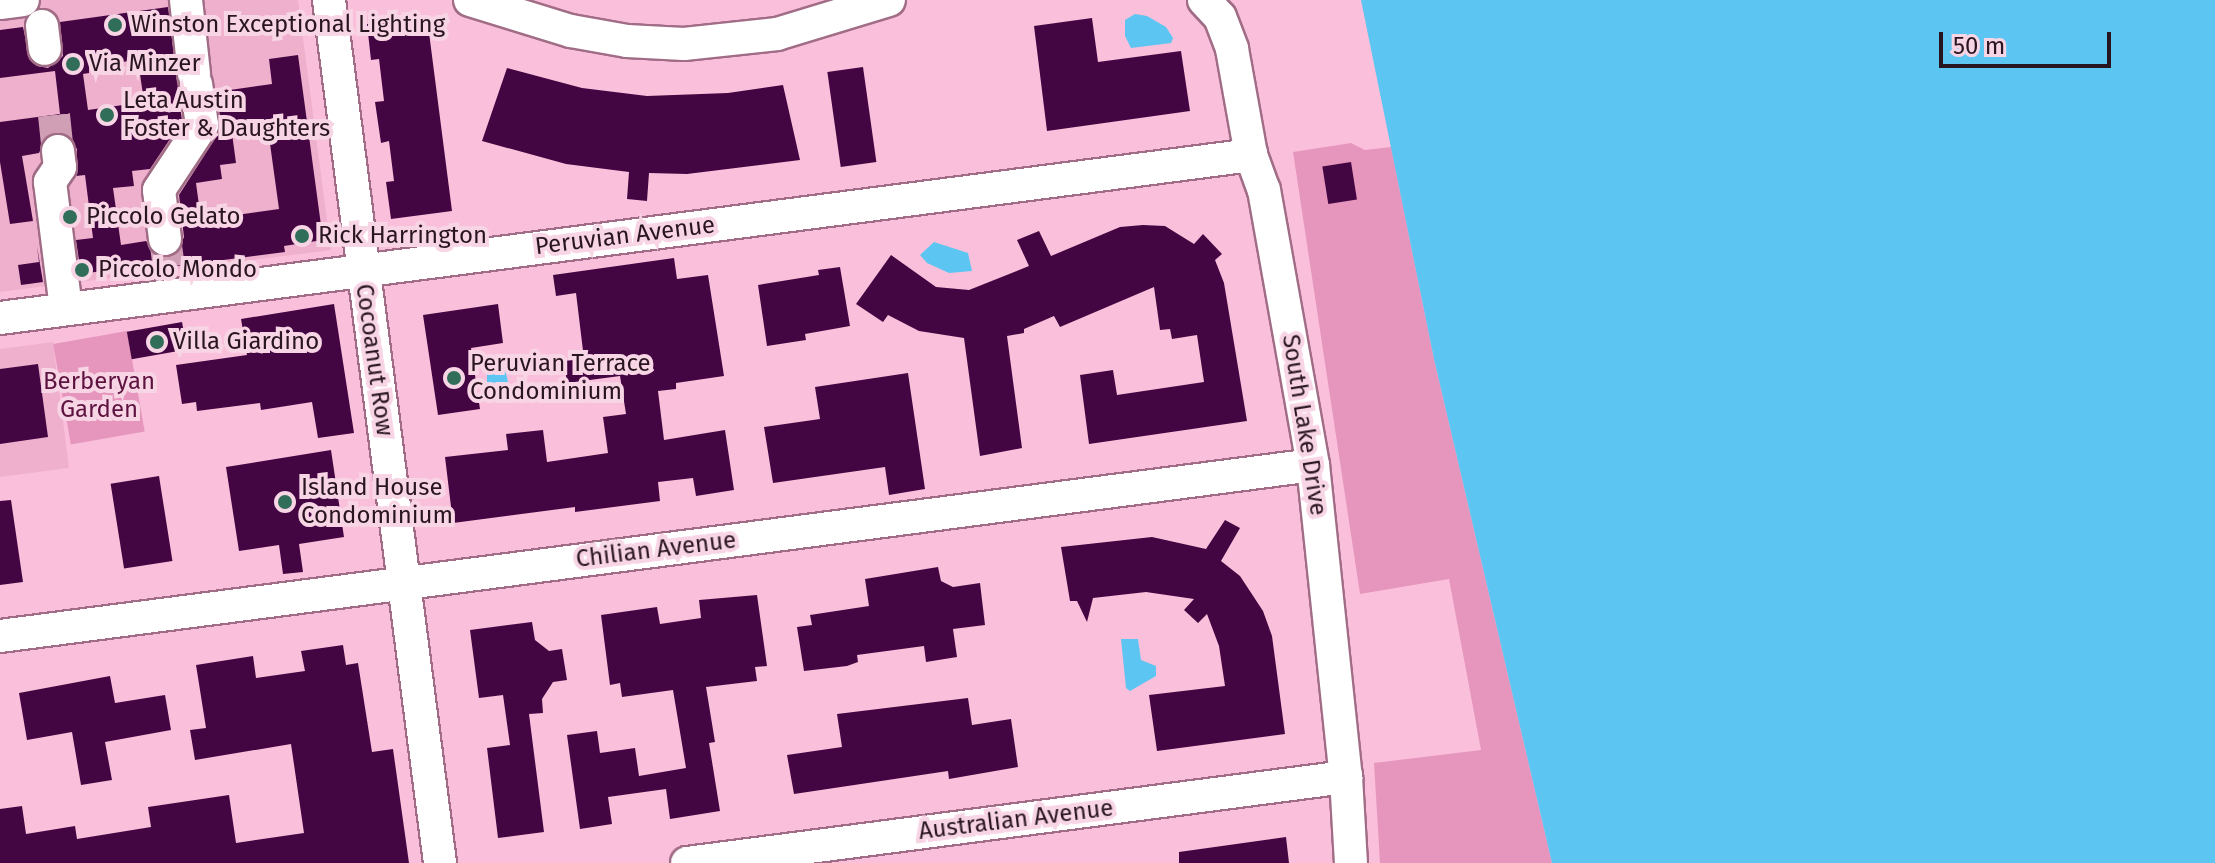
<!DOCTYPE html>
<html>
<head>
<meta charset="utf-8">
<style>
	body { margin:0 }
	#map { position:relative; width:2215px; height:863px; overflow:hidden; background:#fac0db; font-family:"Fira Sans",sans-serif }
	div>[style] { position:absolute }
	.built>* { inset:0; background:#efb0cd }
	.green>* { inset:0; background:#e696bd; transform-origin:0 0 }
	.water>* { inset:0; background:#5cc5f2 }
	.building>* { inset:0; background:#440643; transform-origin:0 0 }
	.minor-tunnel>* { height:32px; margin-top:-16px; transform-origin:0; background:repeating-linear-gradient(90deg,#d09eb5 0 32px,transparent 0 48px) }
	.roads { filter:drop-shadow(2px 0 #a16d86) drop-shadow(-2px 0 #a16d86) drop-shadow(0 2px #a16d86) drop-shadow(0 -2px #a16d86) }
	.minor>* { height:32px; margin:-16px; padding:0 16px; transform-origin:16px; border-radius:16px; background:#fff }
	.dots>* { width:22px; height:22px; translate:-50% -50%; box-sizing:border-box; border:4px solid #f8d5e5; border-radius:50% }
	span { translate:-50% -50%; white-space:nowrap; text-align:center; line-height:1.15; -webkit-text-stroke:8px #f8d5e5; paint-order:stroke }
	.poi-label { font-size:24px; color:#29151f }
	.left { translate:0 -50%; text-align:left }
	.street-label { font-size:24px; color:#29151f }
	.park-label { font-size:24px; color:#5d123f }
	.scale { position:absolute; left:1939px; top:32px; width:172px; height:36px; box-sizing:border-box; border:4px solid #29151f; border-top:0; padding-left:10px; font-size:24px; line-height:28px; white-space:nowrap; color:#29151f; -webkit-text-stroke:6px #f8d5e5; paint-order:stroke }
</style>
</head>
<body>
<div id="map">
	<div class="built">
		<div style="clip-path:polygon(0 0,298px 0,331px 250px,0 292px)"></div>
		<div style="clip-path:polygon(53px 342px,69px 468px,0 477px,0 349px)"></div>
	</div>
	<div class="green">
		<div style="clip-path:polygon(1351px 143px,1365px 150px,1391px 147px,1434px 359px,1552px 863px,1380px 863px,1374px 763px,1481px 750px,1449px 579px,1360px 594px,1293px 152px)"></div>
		<div style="left:127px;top:331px;width:102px;height:75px;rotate:80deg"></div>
	</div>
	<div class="water">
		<div style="clip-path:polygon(1361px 0,2215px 0,2215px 863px,1552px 863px,1434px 359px)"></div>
		<div style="clip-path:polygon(1135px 14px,1147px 16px,1166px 27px,1173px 38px,1171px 43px,1131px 48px,1125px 36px,1125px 20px)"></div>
		<div style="clip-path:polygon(934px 242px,968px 253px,972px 271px,949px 273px,927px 263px,920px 255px)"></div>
		<div style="clip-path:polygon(495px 359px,503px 361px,508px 382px,502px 394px,494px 394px,487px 388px,487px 367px)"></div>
		<div style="clip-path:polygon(1121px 639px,1138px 639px,1141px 660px,1156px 666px,1156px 676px,1130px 691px,1126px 688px)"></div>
	</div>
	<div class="building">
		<div style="clip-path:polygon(evenodd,168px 7px,182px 121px,150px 169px,132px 171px,134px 186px,113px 188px,121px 245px,146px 241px,158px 257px,177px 254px,184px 237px,179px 195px,218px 134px,221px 122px,216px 92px,272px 84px,269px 59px,298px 55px,323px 240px,284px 246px,285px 252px,139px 271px,138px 266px,81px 274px,76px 240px,93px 238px,85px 175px,76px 176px,77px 149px,66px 134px,47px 135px,39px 153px,22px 156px,33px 221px,10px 224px,0 162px,0 122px,60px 114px,55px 71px,0 78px,0 30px,23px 27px,30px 60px,37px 66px,48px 68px,63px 56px,60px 22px,168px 7px,138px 60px,144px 102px,88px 110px,83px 74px,89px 73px,89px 66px,138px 60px,168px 7px,267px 122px,279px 209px,201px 220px,196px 183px,222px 179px,220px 165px,236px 163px,231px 126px,267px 122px)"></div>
		<div style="clip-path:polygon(427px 17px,452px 211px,391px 219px,386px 182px,394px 181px,389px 141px,381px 143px,375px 102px,384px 101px,379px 59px,371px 60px,367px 24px)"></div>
		<div style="clip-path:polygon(1092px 18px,1098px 62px,1181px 51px,1190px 111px,1047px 131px,1034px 26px)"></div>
		<div style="left:863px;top:67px;width:96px;height:36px;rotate:82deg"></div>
		<div style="clip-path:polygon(507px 68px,582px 88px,647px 96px,728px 93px,783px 85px,800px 160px,687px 174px,649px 173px,647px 201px,627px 199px,629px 172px,566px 164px,482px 141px)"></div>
		<div style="left:1351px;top:162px;width:38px;height:29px;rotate:81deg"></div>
		<div style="clip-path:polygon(1143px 225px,1165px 226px,1194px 244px,1203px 234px,1222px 254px,1215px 260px,1224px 283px,1247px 421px,1089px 444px,1080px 375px,1113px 370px,1117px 395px,1204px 382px,1197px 335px,1172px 339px,1170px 329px,1160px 330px,1154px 287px,1060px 327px,1054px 316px,1024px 329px,1024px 333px,1007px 336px,1022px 448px,980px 456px,964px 338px,919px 331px,888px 315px,883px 322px,856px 304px,891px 255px,936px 287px,969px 290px,1029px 266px,1017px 240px,1039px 231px,1051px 256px,1120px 227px)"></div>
		<div style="clip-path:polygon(37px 246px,43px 282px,21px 285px,18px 265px,39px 262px)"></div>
		<div style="clip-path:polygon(674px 258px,677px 279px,708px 275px,724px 376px,676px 383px,676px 389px,658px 391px,664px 440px,725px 430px,734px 490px,696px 496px,693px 478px,658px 482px,660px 501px,575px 512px,575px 507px,453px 523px,445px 457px,508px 450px,506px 434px,543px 430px,547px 462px,608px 453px,603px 417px,626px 414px,620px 376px,567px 383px,564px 361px,584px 359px,576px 293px,556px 296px,553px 275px)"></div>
		<div style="clip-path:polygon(840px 267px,850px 326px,805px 334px,806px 340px,767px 346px,758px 285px,819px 275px,818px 270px)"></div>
		<div style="clip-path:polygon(334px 304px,354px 433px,318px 438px,312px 402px,261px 410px,260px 403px,197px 411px,196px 402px,182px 404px,176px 365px,247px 355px,241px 319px)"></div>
		<div style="clip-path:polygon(498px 304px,503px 343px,471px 348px,480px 409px,438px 415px,423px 315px)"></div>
		<div style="left:182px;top:322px;width:28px;height:56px;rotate:80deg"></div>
		<div style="clip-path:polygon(38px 364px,48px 437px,0 444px,0 369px)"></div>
		<div style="clip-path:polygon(908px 373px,925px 489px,889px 495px,885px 467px,773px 483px,764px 427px,820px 419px,815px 387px)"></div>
		<div style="clip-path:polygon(331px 450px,344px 537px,299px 544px,303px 572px,283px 574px,279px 545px,239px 551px,226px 467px)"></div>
		<div style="left:159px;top:476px;width:86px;height:49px;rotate:81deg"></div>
		<div style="clip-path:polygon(11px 500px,23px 582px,0 585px,0 501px)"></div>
		<div style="clip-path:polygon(1225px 520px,1240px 528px,1221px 561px,1240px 576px,1263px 611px,1272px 636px,1285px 734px,1157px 751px,1149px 695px,1225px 686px,1219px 646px,1207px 614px,1198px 623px,1184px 610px,1194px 599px,1146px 592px,1093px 598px,1087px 622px,1077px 601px,1070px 601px,1061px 547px,1152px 537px,1206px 549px)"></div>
		<div style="clip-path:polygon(938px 567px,941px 581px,953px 587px,980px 583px,985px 625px,953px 629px,957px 657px,926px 662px,924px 646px,857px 655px,858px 662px,847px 666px,804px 671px,797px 627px,812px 625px,810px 615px,869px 606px,865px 579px)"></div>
		<div style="clip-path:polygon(757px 595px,767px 666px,755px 667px,757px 681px,706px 687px,715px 742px,709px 743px,720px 811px,670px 819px,666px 789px,608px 797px,612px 824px,580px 829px,567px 735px,597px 731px,600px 753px,635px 748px,639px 776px,686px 768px,673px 690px,622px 697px,620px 683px,610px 685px,601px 615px,657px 607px,660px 624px,701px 618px,699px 600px)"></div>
		<div style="clip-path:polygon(532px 622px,535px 640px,549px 651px,562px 649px,567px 680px,553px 682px,542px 699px,543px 713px,529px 714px,544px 832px,498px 838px,487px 748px,510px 745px,503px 695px,479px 698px,470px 630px)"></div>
		<div style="clip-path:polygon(343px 645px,346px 665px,358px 663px,372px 752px,393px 749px,409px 863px,0 863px,0 809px,22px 806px,26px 834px,75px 826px,77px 839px,151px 827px,148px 807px,229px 795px,236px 843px,304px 833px,291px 744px,195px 760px,190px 730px,206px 728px,196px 665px,253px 656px,256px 678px,305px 671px,301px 651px)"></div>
		<div style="clip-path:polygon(110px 676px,115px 703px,165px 695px,171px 730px,105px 742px,112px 780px,81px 785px,72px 732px,27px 740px,19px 693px)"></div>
		<div style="clip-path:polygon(968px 698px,972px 725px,1011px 719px,1018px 767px,949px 779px,948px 771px,794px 794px,787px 755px,842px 747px,837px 714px)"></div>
		<div style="clip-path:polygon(1286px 837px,1289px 863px,1179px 863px,1179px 852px)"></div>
	</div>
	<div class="minor-tunnel">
		<div style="left:54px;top:115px;width:36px;rotate:84deg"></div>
		<div style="left:165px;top:239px;width:28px;rotate:82deg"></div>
	</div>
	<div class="roads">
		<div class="minor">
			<div style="left:186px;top:0;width:74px;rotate:83.8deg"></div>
			<div style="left:329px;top:0;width:870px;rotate:82.67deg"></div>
			<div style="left:470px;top:0;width:106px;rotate:17.1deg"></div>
			<div style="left:571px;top:31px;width:57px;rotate:10.1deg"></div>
			<div style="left:627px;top:41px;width:57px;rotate:3deg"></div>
			<div style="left:684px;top:44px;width:94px;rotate:-6.1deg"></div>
			<div style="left:777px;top:34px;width:117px;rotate:-16.9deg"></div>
			<div style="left:1204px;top:0;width:23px;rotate:47deg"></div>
			<div style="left:1220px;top:17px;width:34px;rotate:69deg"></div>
			<div style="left:1232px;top:49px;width:108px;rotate:79.8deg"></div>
			<div style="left:1251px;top:155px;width:37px;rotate:70deg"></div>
			<div style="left:1264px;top:190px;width:279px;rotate:79.9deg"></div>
			<div style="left:1313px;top:465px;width:314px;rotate:84deg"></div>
			<div style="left:1346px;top:777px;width:86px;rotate:86.7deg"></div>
			<div style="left:0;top:3px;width:23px;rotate:-7deg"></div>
			<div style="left:42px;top:26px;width:23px;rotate:83deg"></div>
			<div style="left:58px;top:151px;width:16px;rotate:83deg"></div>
			<div style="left:60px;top:167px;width:18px;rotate:124deg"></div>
			<div style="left:50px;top:182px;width:128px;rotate:82.8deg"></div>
			<div style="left:165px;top:239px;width:49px;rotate:-97deg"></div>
			<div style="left:159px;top:190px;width:78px;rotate:-56.5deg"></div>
			<div style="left:202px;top:125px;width:41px;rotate:-98.3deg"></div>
			<div style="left:0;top:318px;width:1262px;rotate:-7.42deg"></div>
			<div style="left:0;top:636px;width:1324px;rotate:-7.42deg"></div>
			<div style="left:687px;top:863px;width:665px;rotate:-7.44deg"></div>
		</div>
	</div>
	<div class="dots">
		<div style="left:115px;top:25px;background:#316e5a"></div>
		<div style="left:73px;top:64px;background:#316e5a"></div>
		<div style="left:107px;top:115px;background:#316e5a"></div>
		<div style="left:70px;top:217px;background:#316e5a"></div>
		<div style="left:302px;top:236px;background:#316e5a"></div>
		<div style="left:82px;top:270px;background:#316e5a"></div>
		<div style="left:157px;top:342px;background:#316e5a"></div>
		<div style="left:454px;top:378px;background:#316e5a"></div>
		<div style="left:285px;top:502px;background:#316e5a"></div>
	</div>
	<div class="poi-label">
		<span class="left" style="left:131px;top:25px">Winston Exceptional Lighting</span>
		<span class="left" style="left:89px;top:64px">Via Minzer</span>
		<span class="left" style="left:123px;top:115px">Leta Austin<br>Foster &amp; Daughters</span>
		<span class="left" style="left:86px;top:217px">Piccolo Gelato</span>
		<span class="left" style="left:318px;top:236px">Rick Harrington</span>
		<span class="left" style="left:98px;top:270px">Piccolo Mondo</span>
		<span class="left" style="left:173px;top:342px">Villa Giardino</span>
		<span class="left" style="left:470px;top:378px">Peruvian Terrace<br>Condominium</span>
		<span class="left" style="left:301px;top:502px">Island House<br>Condominium</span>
	</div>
	<div class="street-label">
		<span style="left:625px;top:236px;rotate:-7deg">Peruvian Avenue</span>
		<span style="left:374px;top:360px;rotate:82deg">Cocoanut Row</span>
		<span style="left:1304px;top:425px;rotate:81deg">South Lake Drive</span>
		<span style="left:656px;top:550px;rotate:-7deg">Chilian Avenue</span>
		<span style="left:1016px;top:820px;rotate:-7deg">Australian Avenue</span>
	</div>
	<div class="park-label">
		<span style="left:99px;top:396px">Berberyan<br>Garden</span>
	</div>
	<div class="scale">50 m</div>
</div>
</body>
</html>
